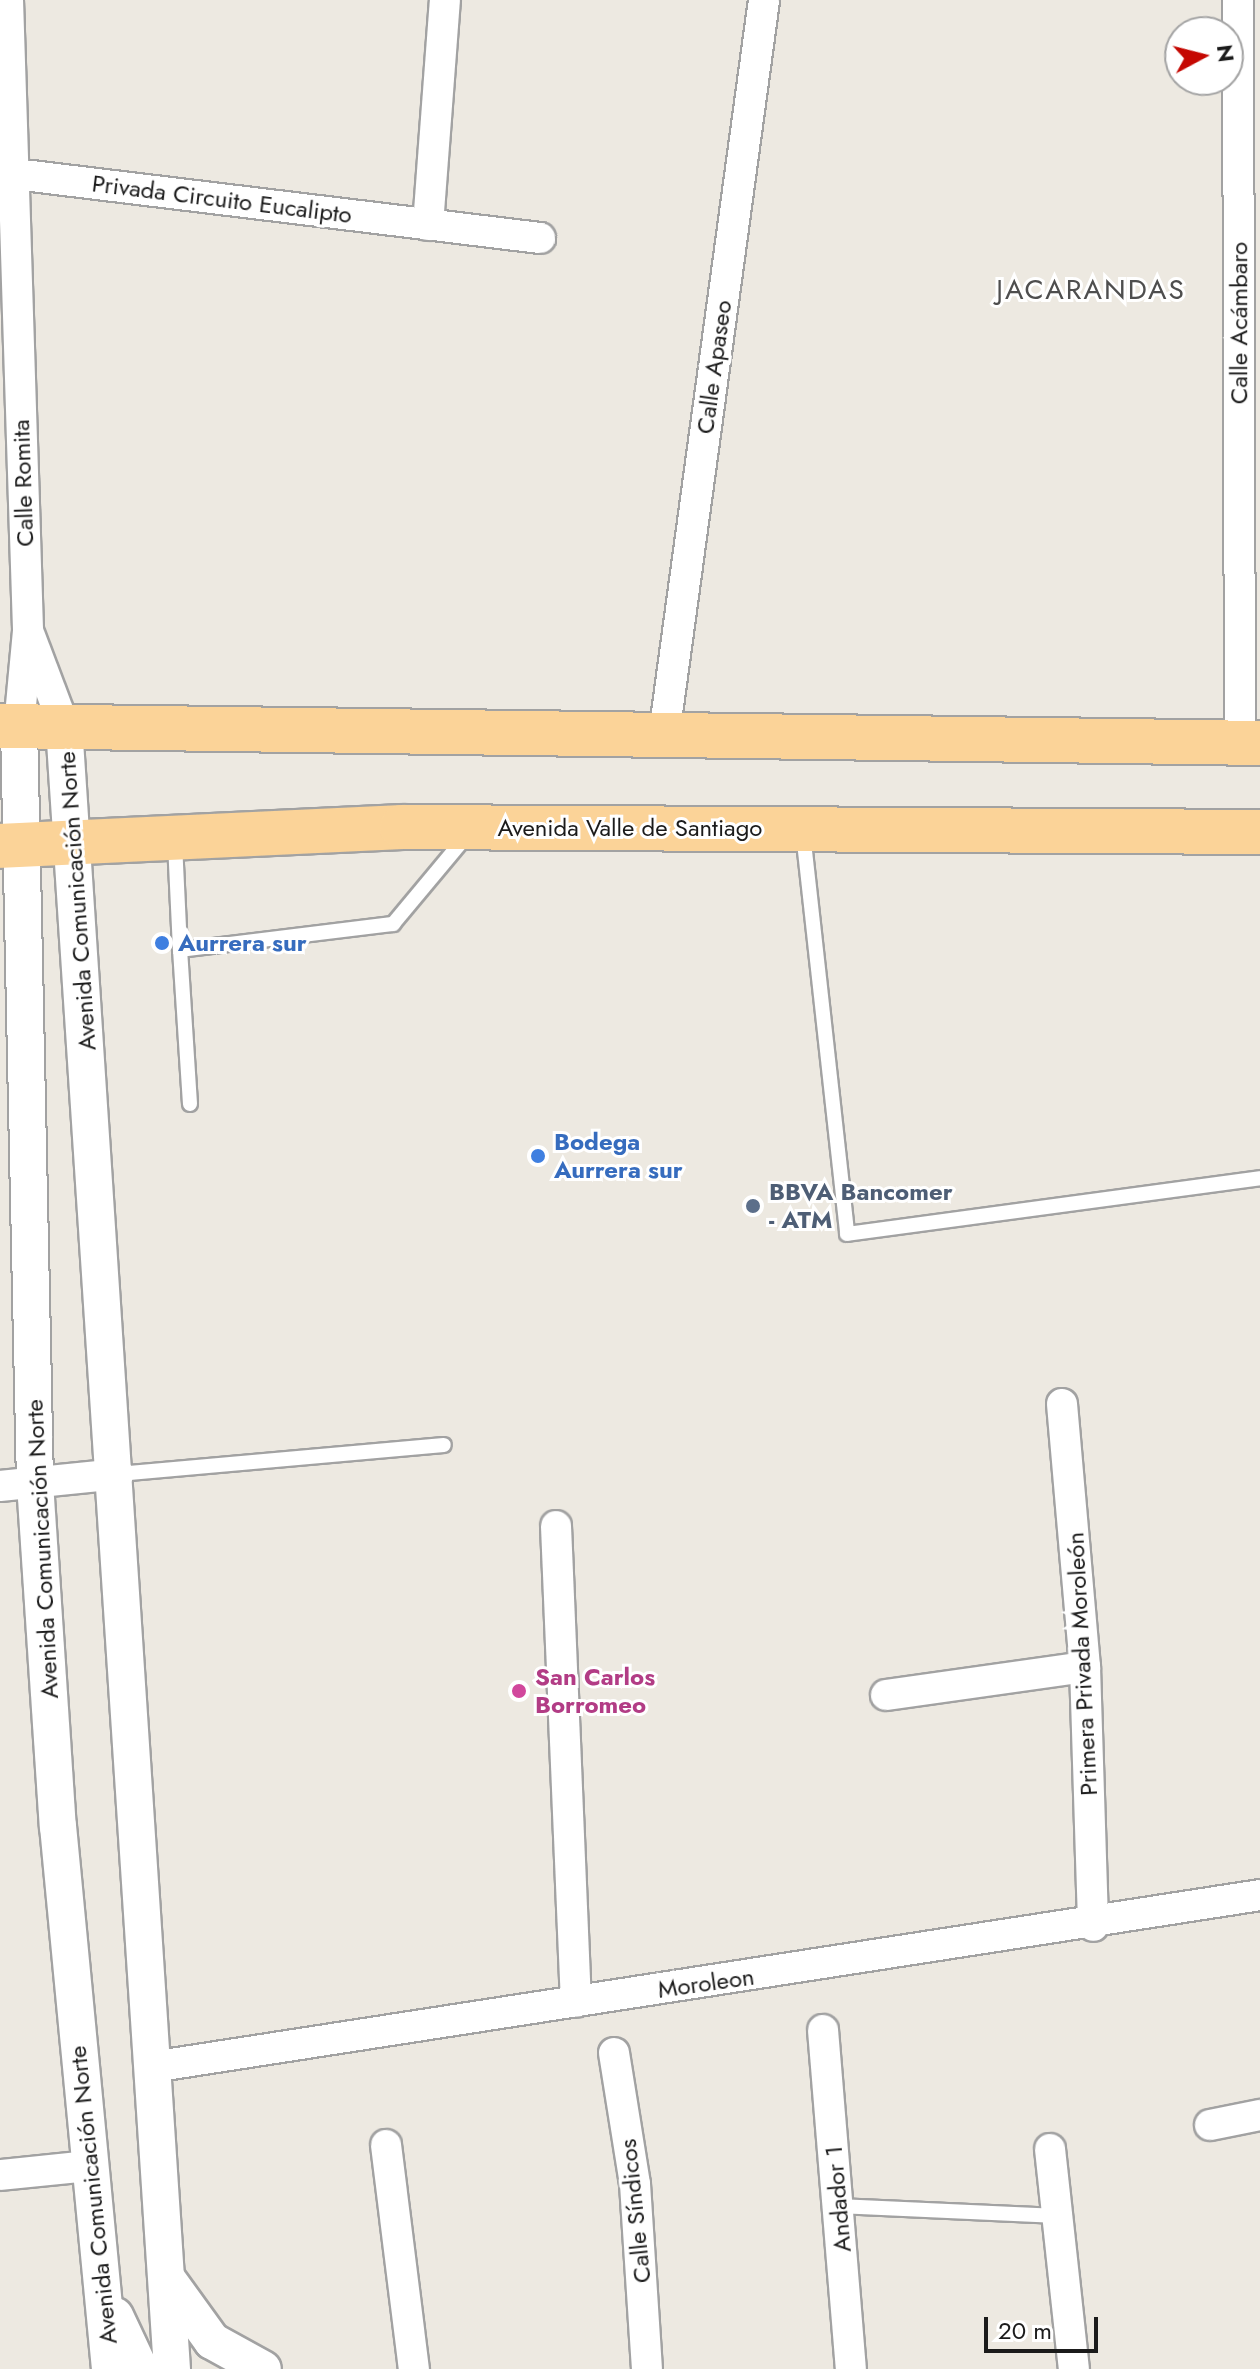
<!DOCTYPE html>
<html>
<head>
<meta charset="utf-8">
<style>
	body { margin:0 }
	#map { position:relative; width:1260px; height:2369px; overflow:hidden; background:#ede9e1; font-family:Jost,sans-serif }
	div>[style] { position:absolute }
	.roads { filter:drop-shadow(2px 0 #a2a2a2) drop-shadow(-2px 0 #a2a2a2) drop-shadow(0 2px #a2a2a2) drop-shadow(0 -2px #a2a2a2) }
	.service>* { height:14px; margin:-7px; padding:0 7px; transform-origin:7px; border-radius:7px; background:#fff }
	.minor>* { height:30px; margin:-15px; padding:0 15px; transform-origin:15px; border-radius:15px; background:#fff }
	.tertiary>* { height:36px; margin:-18px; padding:0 18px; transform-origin:18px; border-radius:18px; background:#fff }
	.primary>* { height:44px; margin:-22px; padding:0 22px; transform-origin:22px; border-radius:22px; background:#fbd398 }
	.dots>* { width:22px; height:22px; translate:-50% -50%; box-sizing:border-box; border:4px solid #fff; border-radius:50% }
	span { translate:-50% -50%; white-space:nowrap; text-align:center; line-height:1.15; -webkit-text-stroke:6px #fff; paint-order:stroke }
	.street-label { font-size:24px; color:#1b1b1b }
	.shop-label { font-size:24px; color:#366cbe; font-weight:700 }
	.left { translate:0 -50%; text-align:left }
	.service-label { font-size:24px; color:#4e5e75; font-weight:700 }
	.hotel-label { font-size:24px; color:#b23c85; font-weight:700 }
	.quarter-label { font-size:28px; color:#4e4e4e; letter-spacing:2px }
	.north { position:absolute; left:1164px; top:16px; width:80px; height:80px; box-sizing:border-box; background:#fff; border:2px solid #a4a4a4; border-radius:50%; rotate:83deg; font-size:22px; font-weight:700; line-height:32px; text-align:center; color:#1b1b1b }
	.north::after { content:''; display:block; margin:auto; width:28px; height:36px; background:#c50802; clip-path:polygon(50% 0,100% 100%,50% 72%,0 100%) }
	.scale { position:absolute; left:984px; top:2317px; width:114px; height:36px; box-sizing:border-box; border:4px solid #1b1b1b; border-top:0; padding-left:10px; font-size:24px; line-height:28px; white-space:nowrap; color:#1b1b1b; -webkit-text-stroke:6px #fff; paint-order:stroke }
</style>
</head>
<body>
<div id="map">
	<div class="roads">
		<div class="service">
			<div style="left:803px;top:833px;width:403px;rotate:83.7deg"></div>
			<div style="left:847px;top:1234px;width:417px;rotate:-7.7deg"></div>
			<div style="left:175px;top:843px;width:107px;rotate:87.3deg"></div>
			<div style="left:190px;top:1104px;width:154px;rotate:-93.7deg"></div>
			<div style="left:180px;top:950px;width:215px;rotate:-7deg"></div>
			<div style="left:393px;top:924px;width:117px;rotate:-50.2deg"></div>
			<div style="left:118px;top:1474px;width:327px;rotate:-5.1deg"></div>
			<div style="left:839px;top:2206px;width:218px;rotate:2.6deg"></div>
		</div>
		<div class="minor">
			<div style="left:8px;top:0;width:631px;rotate:88.18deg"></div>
			<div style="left:28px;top:631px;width:95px;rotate:95.4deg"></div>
			<div style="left:1238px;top:0;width:743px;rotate:89.85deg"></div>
			<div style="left:15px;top:174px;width:529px;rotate:6.95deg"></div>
			<div style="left:428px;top:225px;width:226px;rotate:-85.7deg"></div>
			<div style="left:30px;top:636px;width:96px;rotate:69.3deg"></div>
			<div style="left:664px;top:735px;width:742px;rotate:-82.25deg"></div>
			<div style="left:1062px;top:1404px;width:264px;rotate:85deg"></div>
			<div style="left:1085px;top:1667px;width:259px;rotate:88.2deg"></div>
			<div style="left:0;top:1486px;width:119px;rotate:-5.8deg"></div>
			<div style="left:556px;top:1526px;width:476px;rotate:87.6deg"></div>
			<div style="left:886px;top:1695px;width:201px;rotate:-8deg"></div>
			<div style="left:823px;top:2030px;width:340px;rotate:85.3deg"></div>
			<div style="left:614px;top:2053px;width:133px;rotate:80.9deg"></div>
			<div style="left:635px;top:2184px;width:185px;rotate:86.3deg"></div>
			<div style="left:152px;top:2067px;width:1121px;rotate:-8.82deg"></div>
			<div style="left:1210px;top:2125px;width:51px;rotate:-11.3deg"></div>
			<div style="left:386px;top:2145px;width:226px;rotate:82.9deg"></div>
			<div style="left:1050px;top:2149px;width:221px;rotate:83.8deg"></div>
			<div style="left:0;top:2175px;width:89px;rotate:-5.8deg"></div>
		</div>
		<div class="tertiary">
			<div style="left:19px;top:726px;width:757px;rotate:88.79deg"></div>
			<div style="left:35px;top:1483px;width:344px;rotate:86.2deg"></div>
			<div style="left:58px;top:1826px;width:545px;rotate:84.53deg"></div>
			<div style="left:64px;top:726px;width:1647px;rotate:86.24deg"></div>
			<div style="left:168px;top:2280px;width:75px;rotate:54.2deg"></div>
			<div style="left:212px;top:2341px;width:58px;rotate:28.8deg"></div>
			<div style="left:115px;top:2316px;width:59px;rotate:64.7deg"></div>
		</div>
		<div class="primary">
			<div style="left:0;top:726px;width:1260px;rotate:0.77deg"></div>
			<div style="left:0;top:846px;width:402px;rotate:-2.7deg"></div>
			<div style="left:402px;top:827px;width:858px;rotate:0.33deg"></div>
		</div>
	</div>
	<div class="dots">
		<div style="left:162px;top:943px;background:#3f7fe0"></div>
		<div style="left:538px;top:1156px;background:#3f7fe0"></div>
		<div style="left:753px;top:1206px;background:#5c6f8a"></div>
		<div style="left:519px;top:1691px;background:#d1479c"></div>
	</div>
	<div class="street-label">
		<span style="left:222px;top:199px;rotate:7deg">Privada Circuito Eucalipto</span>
		<span style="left:1239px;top:323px;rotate:-90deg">Calle Acámbaro</span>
		<span style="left:714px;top:367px;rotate:-82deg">Calle Apaseo</span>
		<span style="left:23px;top:483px;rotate:-92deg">Calle Romita</span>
		<span style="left:630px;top:828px">Avenida Valle de Santiago</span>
		<span style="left:77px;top:901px;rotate:-94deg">Avenida Comunicación Norte</span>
		<span style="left:42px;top:1549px;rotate:-93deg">Avenida Comunicación Norte</span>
		<span style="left:1082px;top:1664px;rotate:-93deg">Primera Privada Moroleón</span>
		<span style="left:706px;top:1983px;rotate:-8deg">Moroleon</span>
		<span style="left:93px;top:2195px;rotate:-96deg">Avenida Comunicación Norte</span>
		<span style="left:838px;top:2199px;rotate:-95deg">Andador 1</span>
		<span style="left:635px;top:2211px;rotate:-96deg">Calle Síndicos</span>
	</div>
	<div class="shop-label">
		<span class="left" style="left:178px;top:943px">Aurrera sur</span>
		<span class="left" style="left:554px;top:1156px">Bodega<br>Aurrera sur</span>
	</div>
	<div class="service-label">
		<span class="left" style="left:769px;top:1206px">BBVA Bancomer<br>- ATM</span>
	</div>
	<div class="hotel-label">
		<span class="left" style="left:535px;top:1691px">San Carlos<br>Borromeo</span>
	</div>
	<div class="quarter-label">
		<span style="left:1091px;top:290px">JACARANDAS</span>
	</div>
	<div class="north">N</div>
	<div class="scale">20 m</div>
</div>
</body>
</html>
